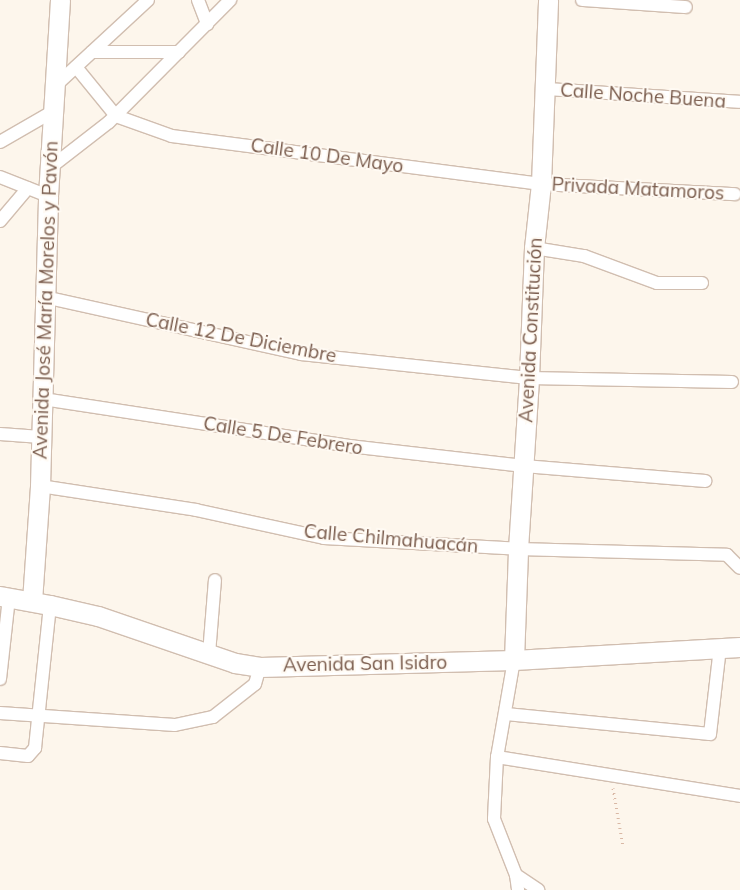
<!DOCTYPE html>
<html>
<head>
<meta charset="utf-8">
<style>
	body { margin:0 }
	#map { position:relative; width:740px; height:890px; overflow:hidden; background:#fdf6ec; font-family:Mulish,sans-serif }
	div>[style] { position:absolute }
	.path>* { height:3px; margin-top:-1.5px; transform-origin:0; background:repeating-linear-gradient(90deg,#d9b8a5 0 1px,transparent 0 5px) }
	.roads { filter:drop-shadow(1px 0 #d1beb0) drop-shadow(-1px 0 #d1beb0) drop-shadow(0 1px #d1beb0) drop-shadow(0 -1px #d1beb0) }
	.minor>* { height:12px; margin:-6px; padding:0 6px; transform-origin:6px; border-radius:6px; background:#fff }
	.secondary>* { height:19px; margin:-9.5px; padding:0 9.5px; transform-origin:9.5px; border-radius:9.5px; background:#fff }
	span { translate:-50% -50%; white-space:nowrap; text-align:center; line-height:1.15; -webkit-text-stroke:4px #fffaf3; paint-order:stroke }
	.street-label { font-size:19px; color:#7a5c4d }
</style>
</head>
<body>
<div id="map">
	<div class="path">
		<div style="left:613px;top:788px;width:59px;rotate:80.2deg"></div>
	</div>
	<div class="roads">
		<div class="minor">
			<div style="left:198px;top:0;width:26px;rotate:69deg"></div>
			<div style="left:582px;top:0;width:104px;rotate:3.9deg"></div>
			<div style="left:92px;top:52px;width:87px"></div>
			<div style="left:76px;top:67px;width:63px;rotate:50.8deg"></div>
			<div style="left:116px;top:116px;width:59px;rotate:19.7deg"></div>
			<div style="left:172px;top:136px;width:372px;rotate:7.4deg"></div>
			<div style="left:541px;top:184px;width:194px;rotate:3deg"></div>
			<div style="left:54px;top:87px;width:128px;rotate:-42.8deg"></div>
			<div style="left:546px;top:89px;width:194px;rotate:3.8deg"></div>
			<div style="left:0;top:142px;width:60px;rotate:-30deg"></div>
			<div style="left:51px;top:167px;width:73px;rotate:-37.8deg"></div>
			<div style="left:109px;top:122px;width:172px;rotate:-45.2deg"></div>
			<div style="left:0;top:177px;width:52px;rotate:21.6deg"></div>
			<div style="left:0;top:221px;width:43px;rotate:-49.7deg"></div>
			<div style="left:534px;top:248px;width:51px;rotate:9.1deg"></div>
			<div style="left:584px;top:256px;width:78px;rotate:20.3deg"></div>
			<div style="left:657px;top:283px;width:45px"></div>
			<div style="left:44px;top:297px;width:263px;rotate:12.5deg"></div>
			<div style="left:301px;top:354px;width:229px;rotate:6deg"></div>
			<div style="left:529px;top:378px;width:203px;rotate:1.1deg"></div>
			<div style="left:43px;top:399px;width:310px;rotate:8.7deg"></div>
			<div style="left:349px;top:446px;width:176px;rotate:6.5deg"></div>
			<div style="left:524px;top:466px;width:182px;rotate:4.7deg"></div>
			<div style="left:0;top:434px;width:41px;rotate:4.2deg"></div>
			<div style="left:40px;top:486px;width:158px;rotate:8.7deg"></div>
			<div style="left:196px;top:510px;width:131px;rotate:12.3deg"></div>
			<div style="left:324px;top:538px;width:194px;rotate:3.2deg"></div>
			<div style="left:518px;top:549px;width:209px;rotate:1.6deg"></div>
			<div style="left:727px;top:555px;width:18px;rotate:45deg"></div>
			<div style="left:209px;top:654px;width:74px;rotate:-85.4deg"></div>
			<div style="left:514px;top:660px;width:98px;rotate:99.9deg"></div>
			<div style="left:497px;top:757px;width:62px;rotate:92.8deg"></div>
			<div style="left:494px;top:819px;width:60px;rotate:68.6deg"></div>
			<div style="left:516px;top:875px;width:15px;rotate:82deg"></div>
			<div style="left:0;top:679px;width:82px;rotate:-83.7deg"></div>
			<div style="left:0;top:713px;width:175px;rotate:3.9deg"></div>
			<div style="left:175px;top:725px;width:39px;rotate:-12deg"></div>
			<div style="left:213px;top:717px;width:53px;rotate:-38.2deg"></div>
			<div style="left:255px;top:684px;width:18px;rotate:-74deg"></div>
			<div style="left:506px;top:714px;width:205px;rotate:5.6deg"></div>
			<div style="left:710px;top:734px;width:88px;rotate:-83.4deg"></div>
			<div style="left:0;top:753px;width:28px;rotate:6deg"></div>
			<div style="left:28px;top:756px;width:11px;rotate:-49deg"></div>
			<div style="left:35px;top:748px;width:144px;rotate:-84deg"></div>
			<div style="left:497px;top:757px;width:246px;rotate:9.1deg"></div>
			<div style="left:516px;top:875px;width:27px;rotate:34deg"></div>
		</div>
		<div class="secondary">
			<div style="left:0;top:596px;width:51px;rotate:10.2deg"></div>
			<div style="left:50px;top:605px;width:49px;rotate:12.9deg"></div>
			<div style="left:98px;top:616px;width:145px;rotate:18.9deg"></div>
			<div style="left:235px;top:663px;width:25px;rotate:9deg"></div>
			<div style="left:260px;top:667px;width:254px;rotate:-1.6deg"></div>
			<div style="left:514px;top:660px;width:226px;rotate:-3.3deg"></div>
			<div style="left:32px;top:601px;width:115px;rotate:-86deg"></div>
			<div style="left:40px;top:486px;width:290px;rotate:-88.4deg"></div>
			<div style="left:48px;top:196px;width:196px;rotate:-86.5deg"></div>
			<div style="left:514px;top:660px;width:111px;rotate:-87.9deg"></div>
			<div style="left:518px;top:549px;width:171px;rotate:-86.3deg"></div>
			<div style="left:529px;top:378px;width:130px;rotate:-87.8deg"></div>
			<div style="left:534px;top:248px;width:64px;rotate:-83.8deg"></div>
			<div style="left:541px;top:184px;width:184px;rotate:-87.8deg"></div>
		</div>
	</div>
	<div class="street-label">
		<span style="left:643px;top:96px;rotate:4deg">Calle Noche Buena</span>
		<span style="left:327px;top:156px;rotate:8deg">Calle 10 De Mayo</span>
		<span style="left:638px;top:189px;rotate:3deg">Privada Matamoros</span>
		<span style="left:46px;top:300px;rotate:-88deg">Avenida José María Morelos y Pavón</span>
		<span style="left:531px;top:330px;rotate:-87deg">Avenida Constitución</span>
		<span style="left:241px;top:338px;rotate:11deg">Calle 12 De Diciembre</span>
		<span style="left:283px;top:436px;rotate:9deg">Calle 5 De Febrero</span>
		<span style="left:391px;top:539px;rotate:5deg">Calle Chilmahuacán</span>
		<span style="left:365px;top:664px;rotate:-1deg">Avenida San Isidro</span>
	</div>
</div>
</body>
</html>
